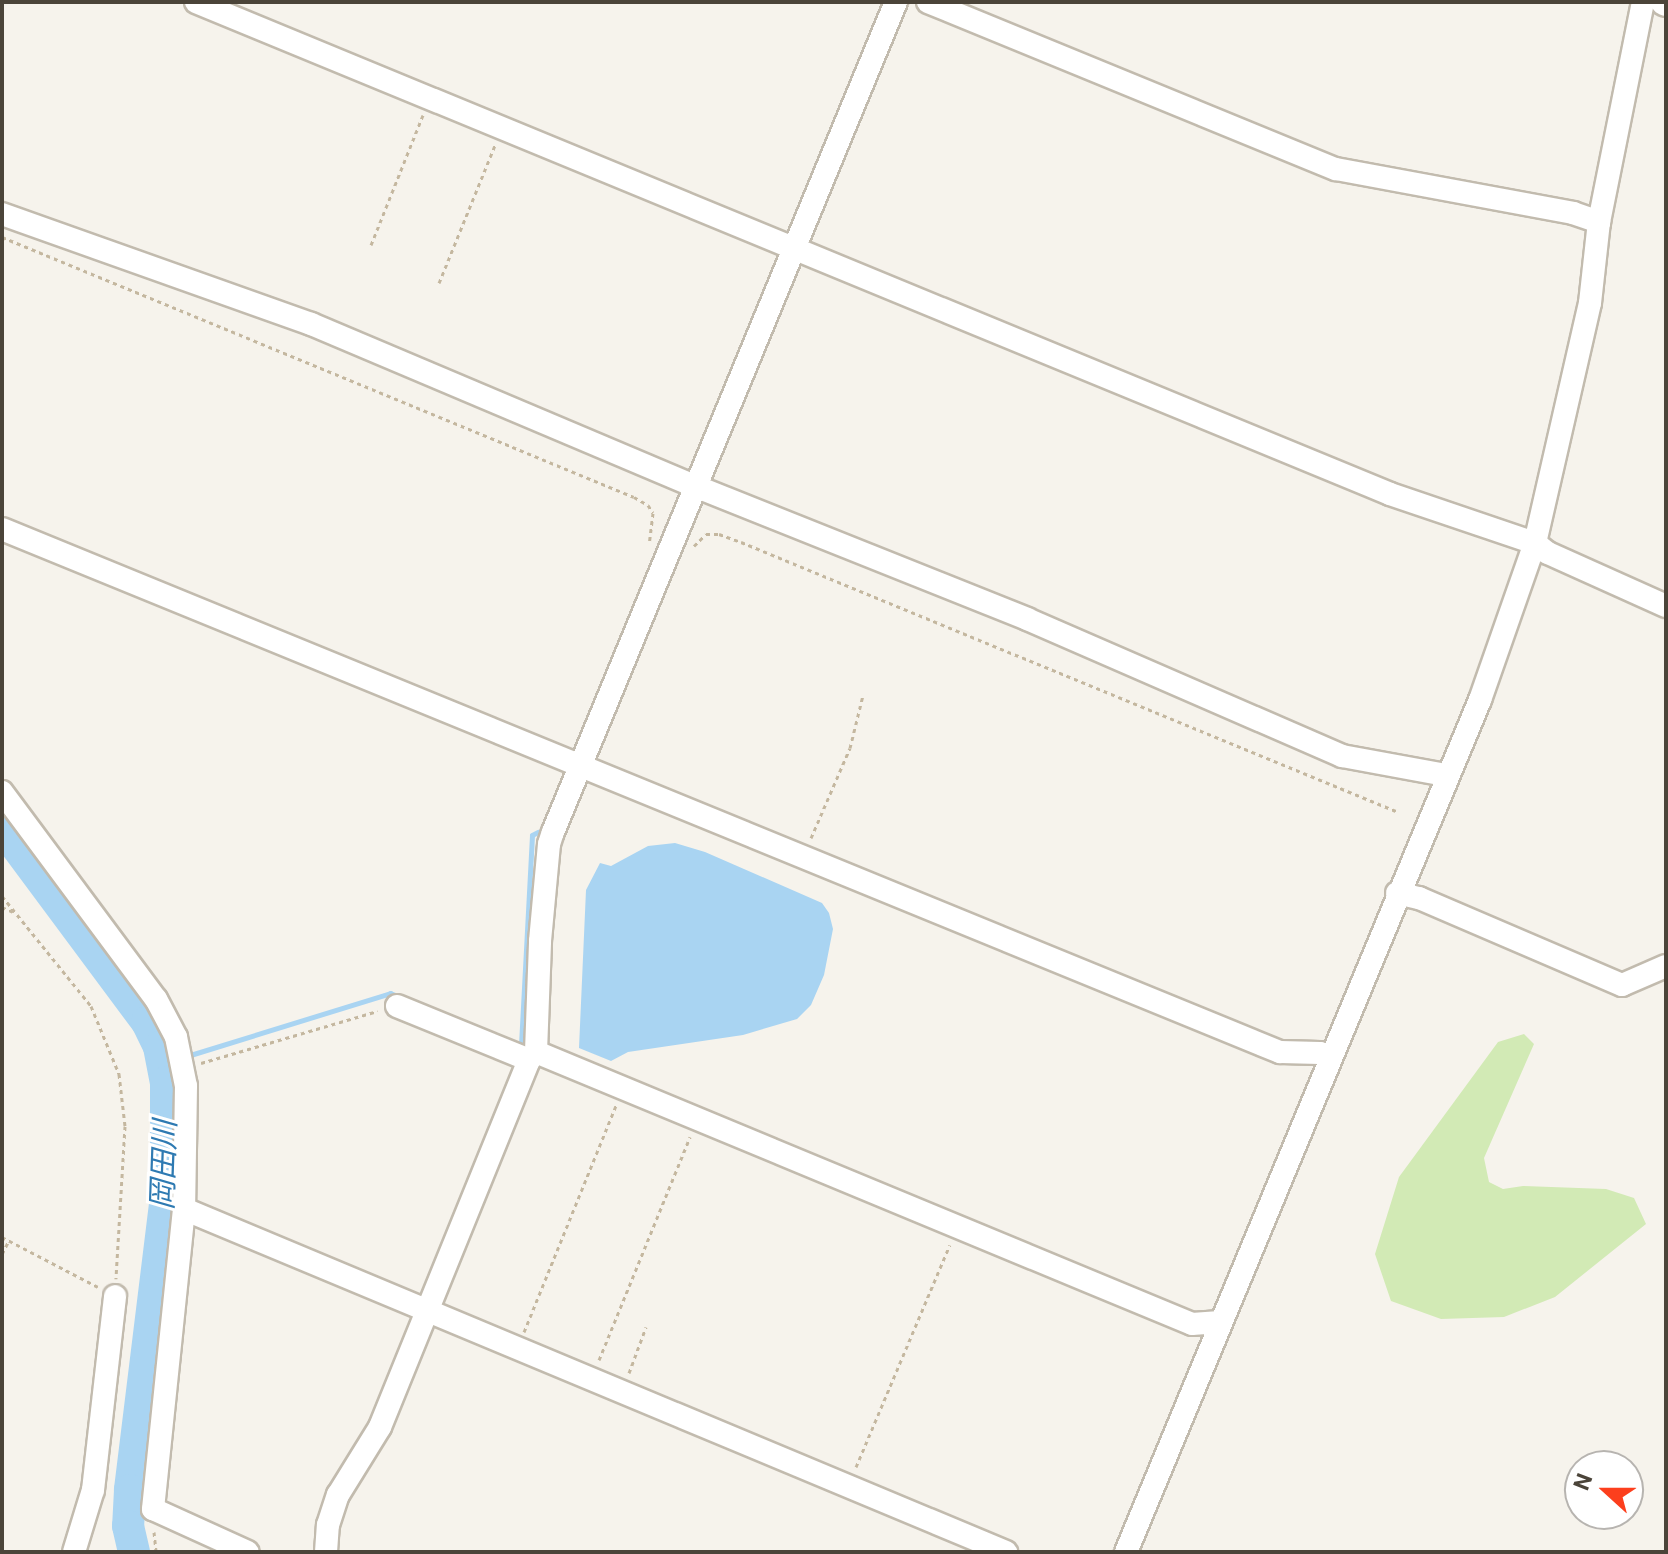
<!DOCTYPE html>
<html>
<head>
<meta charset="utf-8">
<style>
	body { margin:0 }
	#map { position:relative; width:1668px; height:1554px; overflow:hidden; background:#f6f3ec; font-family:Roboto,"Noto Sans JP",sans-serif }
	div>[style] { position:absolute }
	.green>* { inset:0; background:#d2eab5 }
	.water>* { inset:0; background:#a9d4f2 }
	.stream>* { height:5px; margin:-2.5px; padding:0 2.5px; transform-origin:2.5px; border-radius:2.5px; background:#a9d4f2 }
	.river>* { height:32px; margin:-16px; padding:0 16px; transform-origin:16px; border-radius:16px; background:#a9d4f2 }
	.path>* { height:3px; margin-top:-1.5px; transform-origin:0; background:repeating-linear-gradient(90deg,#c4b79f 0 4px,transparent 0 8px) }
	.roads { filter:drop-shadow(2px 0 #c2bbae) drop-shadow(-2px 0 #c2bbae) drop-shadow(0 2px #c2bbae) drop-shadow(0 -2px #c2bbae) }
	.minor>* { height:22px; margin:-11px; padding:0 11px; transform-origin:11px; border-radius:11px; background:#fff }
	.tertiary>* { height:26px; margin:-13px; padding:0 13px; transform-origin:13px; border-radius:13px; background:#fff }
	span { translate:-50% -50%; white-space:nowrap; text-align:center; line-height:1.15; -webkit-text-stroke:6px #fff; paint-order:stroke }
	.water-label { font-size:30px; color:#2e7ab2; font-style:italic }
	.frame { position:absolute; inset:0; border:4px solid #4b4439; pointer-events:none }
	.north { position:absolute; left:1564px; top:1450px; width:80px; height:80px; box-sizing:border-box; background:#fff; border:2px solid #b7b4b0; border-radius:50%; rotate:291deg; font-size:22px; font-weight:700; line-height:32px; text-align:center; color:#4b4439 }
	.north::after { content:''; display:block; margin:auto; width:28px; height:36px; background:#fc3f1d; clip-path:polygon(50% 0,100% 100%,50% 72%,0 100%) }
</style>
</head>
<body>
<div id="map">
	<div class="green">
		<div style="clip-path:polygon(1524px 1034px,1534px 1044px,1484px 1158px,1489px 1182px,1503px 1189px,1523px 1186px,1606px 1189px,1634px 1198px,1646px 1224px,1555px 1297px,1504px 1317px,1441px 1319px,1391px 1301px,1375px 1254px,1399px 1177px,1498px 1042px)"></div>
	</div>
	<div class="water">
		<div style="clip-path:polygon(675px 843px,705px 852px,822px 903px,829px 913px,833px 929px,824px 975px,811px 1005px,797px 1019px,743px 1035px,628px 1052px,611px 1061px,579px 1048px,586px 890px,600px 863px,611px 866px,648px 846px)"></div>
	</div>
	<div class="stream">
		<div style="left:515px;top:1043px;width:6px;rotate:18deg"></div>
		<div style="left:521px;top:1045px;width:210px;rotate:-87deg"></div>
		<div style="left:532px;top:835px;width:7px;rotate:-27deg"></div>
		<div style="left:187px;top:1056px;width:213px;rotate:-17.2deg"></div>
		<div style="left:390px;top:993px;width:9px;rotate:21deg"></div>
		<div style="left:162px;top:1062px;width:11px;rotate:-15deg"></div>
	</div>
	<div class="river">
		<div style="left:2px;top:827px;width:243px;rotate:53.4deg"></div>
		<div style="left:147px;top:1022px;width:28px;rotate:64deg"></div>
		<div style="left:159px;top:1047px;width:36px;rotate:79deg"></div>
		<div style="left:166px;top:1082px;width:114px;rotate:90deg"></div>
		<div style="left:166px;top:1196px;width:296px;rotate:97deg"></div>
		<div style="left:130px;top:1490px;width:36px;rotate:93deg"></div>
		<div style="left:128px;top:1526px;width:27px;rotate:77deg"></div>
	</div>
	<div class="path">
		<div style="left:2px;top:237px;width:683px;rotate:22.36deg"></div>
		<div style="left:634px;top:497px;width:16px;rotate:30deg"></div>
		<div style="left:648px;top:505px;width:9px;rotate:58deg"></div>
		<div style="left:653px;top:513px;width:31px;rotate:97deg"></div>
		<div style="left:371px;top:245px;width:140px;rotate:-68.2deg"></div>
		<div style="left:439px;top:283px;width:149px;rotate:-67.9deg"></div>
		<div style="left:694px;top:546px;width:17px;rotate:-45deg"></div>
		<div style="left:706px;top:534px;width:13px"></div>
		<div style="left:719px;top:534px;width:23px;rotate:20deg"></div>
		<div style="left:741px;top:542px;width:708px;rotate:22.33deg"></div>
		<div style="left:811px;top:838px;width:98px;rotate:-66.6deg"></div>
		<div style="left:850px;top:748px;width:55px;rotate:-76.2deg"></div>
		<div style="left:2px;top:896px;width:141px;rotate:51deg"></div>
		<div style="left:91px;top:1006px;width:74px;rotate:67.6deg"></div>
		<div style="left:119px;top:1074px;width:52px;rotate:83.4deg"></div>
		<div style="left:125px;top:1126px;width:153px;rotate:93.4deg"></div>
		<div style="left:2px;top:907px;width:12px;rotate:24deg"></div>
		<div style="left:201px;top:1063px;width:184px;rotate:-16.4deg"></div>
		<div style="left:2px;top:1237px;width:108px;rotate:27.5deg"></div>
		<div style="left:2px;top:1254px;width:16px;rotate:-63deg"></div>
		<div style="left:524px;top:1332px;width:245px;rotate:-67.9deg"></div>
		<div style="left:599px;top:1360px;width:241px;rotate:-67.8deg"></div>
		<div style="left:629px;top:1373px;width:49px;rotate:-69.7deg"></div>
		<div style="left:856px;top:1467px;width:241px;rotate:-67.1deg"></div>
		<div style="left:154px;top:1532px;width:20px;rotate:84deg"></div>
	</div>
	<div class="roads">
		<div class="minor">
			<div style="left:196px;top:2px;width:1291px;rotate:22.39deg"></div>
			<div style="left:1390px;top:494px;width:153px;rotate:18.7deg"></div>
			<div style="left:1535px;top:543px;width:16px;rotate:38deg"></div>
			<div style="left:1548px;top:553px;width:129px;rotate:24.2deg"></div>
			<div style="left:928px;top:2px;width:441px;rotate:22.3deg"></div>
			<div style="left:1336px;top:169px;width:241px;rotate:10.5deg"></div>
			<div style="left:1573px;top:213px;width:28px;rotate:19deg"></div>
			<div style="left:2px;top:214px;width:328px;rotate:19.6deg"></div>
			<div style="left:311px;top:324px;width:417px;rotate:22.9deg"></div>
			<div style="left:695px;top:486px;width:358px;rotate:21.8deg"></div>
			<div style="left:1027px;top:619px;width:344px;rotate:23.5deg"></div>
			<div style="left:1342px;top:756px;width:106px;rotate:10.4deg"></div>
			<div style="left:2px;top:529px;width:1381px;rotate:22.26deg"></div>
			<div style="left:1280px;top:1052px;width:40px;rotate:1.4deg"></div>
			<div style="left:1320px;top:1053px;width:11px;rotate:22deg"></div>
			<div style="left:2px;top:792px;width:258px;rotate:53.4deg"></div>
			<div style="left:156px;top:999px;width:43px;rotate:62.2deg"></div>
			<div style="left:176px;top:1037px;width:50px;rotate:78.5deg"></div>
			<div style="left:186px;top:1086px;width:123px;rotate:90.9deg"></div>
			<div style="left:184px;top:1209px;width:302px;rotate:95.9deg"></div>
			<div style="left:153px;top:1509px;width:104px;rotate:24.4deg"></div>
			<div style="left:1397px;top:893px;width:23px;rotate:13deg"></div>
			<div style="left:1419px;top:898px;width:221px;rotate:23.2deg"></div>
			<div style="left:1622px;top:985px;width:48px;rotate:-23.4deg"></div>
			<div style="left:397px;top:1006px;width:143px;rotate:22.2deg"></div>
			<div style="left:536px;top:1052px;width:710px;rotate:22.52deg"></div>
			<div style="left:1192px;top:1324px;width:28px;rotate:-4deg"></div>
			<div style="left:184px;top:1209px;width:891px;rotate:22.65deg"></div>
			<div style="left:74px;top:1552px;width:65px;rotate:-73deg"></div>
			<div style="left:93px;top:1490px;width:195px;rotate:-83.5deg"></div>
			<div style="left:326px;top:1552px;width:27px;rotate:-86deg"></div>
			<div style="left:328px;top:1525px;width:32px;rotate:-72deg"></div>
			<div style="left:338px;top:1495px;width:80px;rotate:-58.3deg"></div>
			<div style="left:380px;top:1427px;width:396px;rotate:-67.9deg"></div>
			<div style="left:529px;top:1060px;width:11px;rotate:-49deg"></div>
			<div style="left:536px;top:1052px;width:111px;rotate:-87.9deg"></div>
			<div style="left:540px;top:941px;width:97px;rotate:-84.7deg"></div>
			<div style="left:549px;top:844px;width:13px;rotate:-72deg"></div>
			<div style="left:553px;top:832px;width:898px;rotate:-67.55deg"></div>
			<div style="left:1126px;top:1552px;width:923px;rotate:-67.44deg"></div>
			<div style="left:1480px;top:700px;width:166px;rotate:-70.7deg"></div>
			<div style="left:1535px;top:543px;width:246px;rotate:-77.1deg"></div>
			<div style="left:1590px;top:303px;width:81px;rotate:-83.7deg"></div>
			<div style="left:1599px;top:222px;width:224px;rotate:-78.7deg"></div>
		</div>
		<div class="tertiary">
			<div style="left:1664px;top:2px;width:2px;rotate:27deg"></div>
		</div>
	</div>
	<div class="water-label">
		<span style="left:164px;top:1165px;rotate:-88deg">岡田川</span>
	</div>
	<div class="frame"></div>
	<div class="north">N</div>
</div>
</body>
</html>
